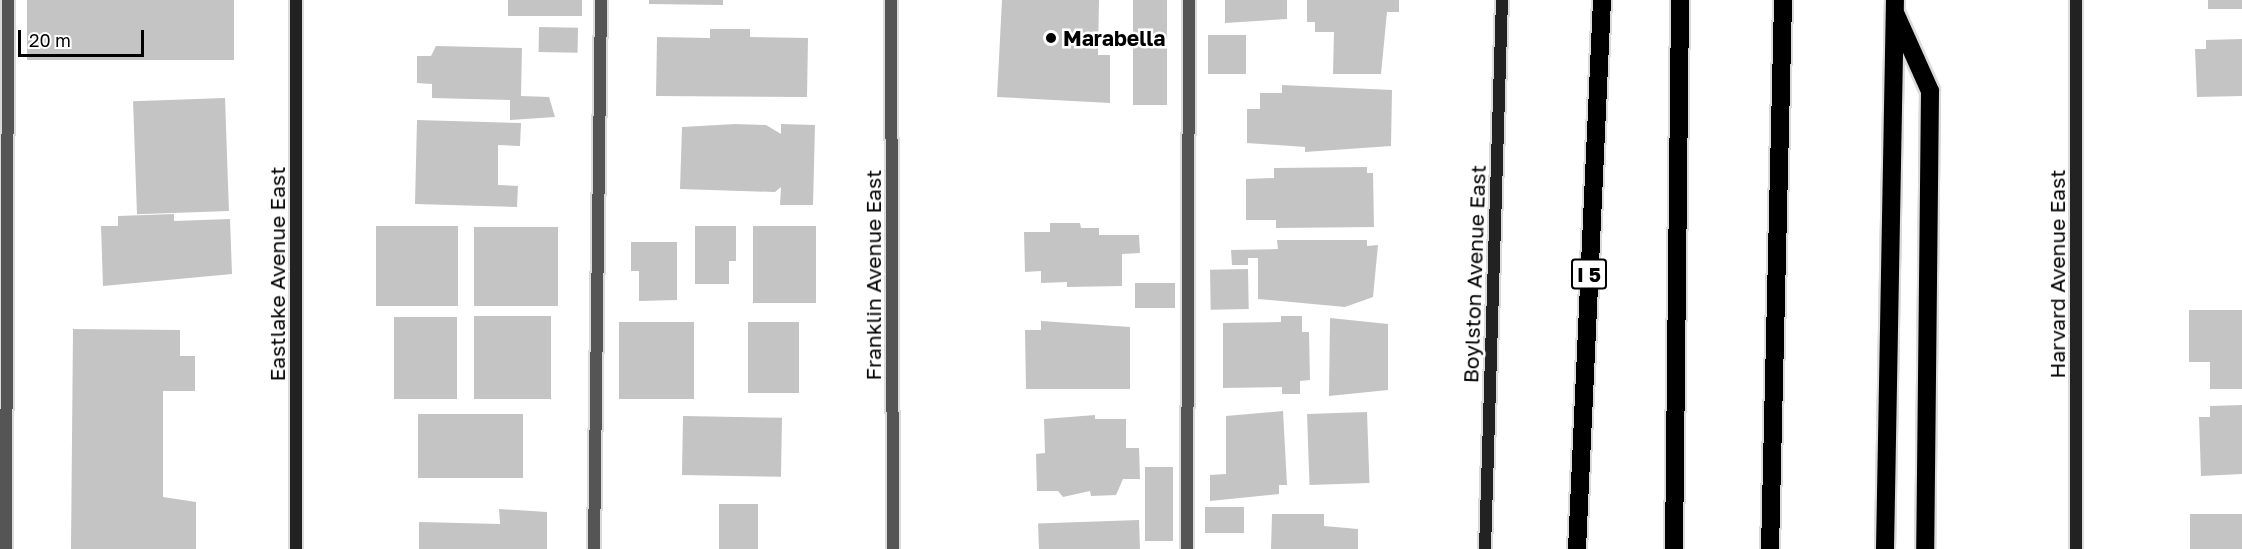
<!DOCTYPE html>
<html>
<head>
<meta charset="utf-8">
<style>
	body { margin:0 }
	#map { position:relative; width:2242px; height:549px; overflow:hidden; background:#fff; font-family:"Golos Text",sans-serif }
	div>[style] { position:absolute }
	.building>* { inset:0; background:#c4c4c4; transform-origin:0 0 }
	.roads { filter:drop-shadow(2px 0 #dbdbdb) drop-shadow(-2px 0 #dbdbdb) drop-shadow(0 2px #dbdbdb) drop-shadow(0 -2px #dbdbdb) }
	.service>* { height:12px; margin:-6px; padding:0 6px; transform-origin:6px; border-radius:6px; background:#555 }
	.minor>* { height:12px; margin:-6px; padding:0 6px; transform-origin:6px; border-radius:6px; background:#555 }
	.secondary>* { height:12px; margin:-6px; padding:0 6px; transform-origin:6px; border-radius:6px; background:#222 }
	.motorway>* { height:18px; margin:-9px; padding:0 9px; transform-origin:9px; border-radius:9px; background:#000 }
	.dots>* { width:16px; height:16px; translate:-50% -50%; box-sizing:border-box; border:3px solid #fff; border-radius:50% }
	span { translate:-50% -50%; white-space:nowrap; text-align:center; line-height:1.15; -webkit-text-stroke:5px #fff; paint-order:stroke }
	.shield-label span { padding:2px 4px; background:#fff; border:2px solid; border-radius:4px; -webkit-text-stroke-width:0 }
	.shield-label { font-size:20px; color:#000; font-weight:700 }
	.poi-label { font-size:21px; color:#000; font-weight:700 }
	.left { translate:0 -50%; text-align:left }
	.street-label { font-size:21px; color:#000 }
	.scale { position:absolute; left:18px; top:30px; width:126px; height:27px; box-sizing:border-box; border:3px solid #000; border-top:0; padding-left:8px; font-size:18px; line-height:21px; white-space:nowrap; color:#000; -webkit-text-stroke:4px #fff; paint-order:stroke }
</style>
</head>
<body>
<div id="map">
	<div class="building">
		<div style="left:27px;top:0;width:207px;height:60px"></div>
		<div style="left:508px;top:0;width:74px;height:16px"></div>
		<div style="clip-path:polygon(649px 0,723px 0,723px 5px,649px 4px)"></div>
		<div style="clip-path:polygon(1002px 0,1099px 0,1098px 55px,1110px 55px,1110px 103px,997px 97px)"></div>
		<div style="left:1133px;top:0;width:34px;height:105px"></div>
		<div style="clip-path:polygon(1225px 0,1287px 0,1287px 19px,1225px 23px)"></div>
		<div style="clip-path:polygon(1307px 0,1399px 0,1399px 12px,1387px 12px,1381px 74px,1333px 74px,1334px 32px,1315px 32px,1315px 22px,1307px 22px)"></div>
		<div style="left:2208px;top:0;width:34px;height:9px"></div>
		<div style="left:539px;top:27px;width:39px;height:25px;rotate:1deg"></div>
		<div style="clip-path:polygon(710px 29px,750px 29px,750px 37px,808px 38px,807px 97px,656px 96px,657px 37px,710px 38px)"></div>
		<div style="left:1208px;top:35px;width:38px;height:39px"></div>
		<div style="clip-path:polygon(2242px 39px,2242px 96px,2197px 97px,2195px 49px,2206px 49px,2206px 40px)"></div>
		<div style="clip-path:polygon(436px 46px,522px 48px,521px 96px,549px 97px,555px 117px,510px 120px,510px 100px,432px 98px,432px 84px,417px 83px,417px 56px,431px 56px)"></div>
		<div style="clip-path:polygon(1282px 85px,1392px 90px,1391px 146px,1305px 152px,1305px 147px,1247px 143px,1247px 109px,1260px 109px,1260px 93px,1282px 93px)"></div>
		<div style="left:225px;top:98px;width:113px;height:92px;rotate:88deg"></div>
		<div style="clip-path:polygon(417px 120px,521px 123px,520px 146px,498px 145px,498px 185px,518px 186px,517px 207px,415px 204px)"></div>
		<div style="clip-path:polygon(735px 124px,766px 125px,781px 134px,781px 124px,815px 125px,813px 205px,780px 205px,781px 187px,775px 192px,680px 189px,682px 127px)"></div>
		<div style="clip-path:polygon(1367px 167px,1367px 173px,1373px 173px,1374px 227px,1276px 228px,1276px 220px,1246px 220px,1246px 179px,1274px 178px,1274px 168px)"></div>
		<div style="clip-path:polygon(174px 214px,174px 221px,230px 219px,232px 274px,103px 286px,101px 226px,118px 226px,118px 216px)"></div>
		<div style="clip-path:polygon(1050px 223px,1080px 223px,1081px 228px,1099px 228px,1099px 235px,1139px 235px,1140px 253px,1122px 254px,1122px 286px,1067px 287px,1067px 282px,1041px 283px,1041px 271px,1025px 272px,1024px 232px,1050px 232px)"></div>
		<div style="left:376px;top:226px;width:82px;height:80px"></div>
		<div style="clip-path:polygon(695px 226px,736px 226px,736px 261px,729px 261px,729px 284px,695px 284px)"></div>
		<div style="left:753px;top:226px;width:63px;height:77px"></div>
		<div style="left:474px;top:227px;width:84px;height:79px"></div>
		<div style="clip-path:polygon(1277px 240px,1367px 240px,1367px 246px,1378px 245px,1373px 297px,1345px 307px,1258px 299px,1258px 258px,1248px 258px,1248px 265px,1232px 265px,1231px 250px,1278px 249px)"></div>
		<div style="clip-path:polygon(631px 242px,677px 242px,677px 300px,639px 301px,639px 271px,631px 271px)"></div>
		<div style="left:1248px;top:269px;width:40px;height:38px;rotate:89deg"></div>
		<div style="left:1135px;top:283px;width:40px;height:25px"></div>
		<div style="clip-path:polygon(2189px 310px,2242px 310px,2242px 389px,2210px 389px,2210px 362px,2189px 362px)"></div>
		<div style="left:474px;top:316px;width:77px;height:83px"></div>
		<div style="clip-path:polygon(1281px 316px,1302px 316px,1302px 332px,1309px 332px,1310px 380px,1300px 381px,1300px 394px,1282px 394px,1282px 387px,1223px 388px,1223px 323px,1281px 322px)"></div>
		<div style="left:394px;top:317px;width:63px;height:82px"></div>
		<div style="clip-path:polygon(1330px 318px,1388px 324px,1388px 390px,1329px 396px)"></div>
		<div style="clip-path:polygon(1041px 321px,1130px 327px,1130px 389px,1026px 389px,1025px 330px,1041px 330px)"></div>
		<div style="left:619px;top:322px;width:75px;height:77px"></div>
		<div style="left:748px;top:322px;width:51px;height:71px"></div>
		<div style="clip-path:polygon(73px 329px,180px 330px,180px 356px,195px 356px,195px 391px,163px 391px,163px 497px,196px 502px,196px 549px,71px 549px)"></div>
		<div style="clip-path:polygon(2242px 405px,2242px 474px,2201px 476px,2199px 417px,2210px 417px,2210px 406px)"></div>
		<div style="clip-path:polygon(1283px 411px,1287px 485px,1279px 485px,1279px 494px,1210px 501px,1210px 475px,1226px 474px,1226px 416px)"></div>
		<div style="left:1367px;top:412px;width:71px;height:60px;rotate:88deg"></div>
		<div style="left:418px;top:414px;width:105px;height:64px"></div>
		<div style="clip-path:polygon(1095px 415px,1095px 419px,1126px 419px,1126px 448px,1139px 448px,1140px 479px,1123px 479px,1116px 495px,1091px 496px,1090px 491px,1063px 497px,1058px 491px,1037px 491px,1036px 454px,1045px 453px,1044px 419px)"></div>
		<div style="left:683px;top:416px;width:99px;height:59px;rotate:1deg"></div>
		<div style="left:1145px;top:467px;width:28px;height:74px"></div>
		<div style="left:719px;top:504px;width:39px;height:45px"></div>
		<div style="left:1205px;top:507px;width:39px;height:26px"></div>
		<div style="clip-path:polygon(499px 509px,547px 512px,547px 549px,419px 549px,419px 522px,500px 524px)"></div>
		<div style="clip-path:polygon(1272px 514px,1324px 514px,1324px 526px,1358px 529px,1358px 549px,1271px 549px)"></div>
		<div style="left:2242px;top:514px;width:35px;height:52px;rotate:90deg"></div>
		<div style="left:1139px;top:520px;width:29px;height:101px;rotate:88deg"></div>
	</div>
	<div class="roads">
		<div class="service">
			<div style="left:6px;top:549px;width:549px;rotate:-89.79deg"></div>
			<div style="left:594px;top:549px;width:549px;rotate:-89.27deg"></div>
			<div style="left:1187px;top:549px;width:549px;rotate:-89.79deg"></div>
		</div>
		<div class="minor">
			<div style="left:891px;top:0;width:549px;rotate:89.79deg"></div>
		</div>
		<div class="secondary">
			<div style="left:296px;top:549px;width:549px;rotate:-90deg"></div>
			<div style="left:1485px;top:549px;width:549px;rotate:-88.23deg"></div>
			<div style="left:2076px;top:549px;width:549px;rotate:-90deg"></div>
		</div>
		<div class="motorway">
			<div style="left:1896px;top:15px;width:83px;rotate:65.9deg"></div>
			<div style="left:1930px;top:91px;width:458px;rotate:90.6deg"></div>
			<div style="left:1577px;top:549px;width:550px;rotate:-87.39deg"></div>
			<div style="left:1674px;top:549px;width:549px;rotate:-89.37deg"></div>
			<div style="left:1770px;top:549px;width:549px;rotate:-88.64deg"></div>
			<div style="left:1885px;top:549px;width:549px;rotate:-88.96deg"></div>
		</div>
	</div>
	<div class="dots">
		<div style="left:1051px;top:38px;background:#000"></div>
	</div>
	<div class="shield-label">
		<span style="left:1589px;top:274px">I 5</span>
	</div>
	<div class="poi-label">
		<span class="left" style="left:1063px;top:38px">Marabella</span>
	</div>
	<div class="street-label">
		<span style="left:277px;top:274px;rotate:-90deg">Eastlake Avenue East</span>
		<span style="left:1474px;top:274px;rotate:-88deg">Boylston Avenue East</span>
		<span style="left:2057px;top:274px;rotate:-90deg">Harvard Avenue East</span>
		<span style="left:873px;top:275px;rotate:-90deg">Franklin Avenue East</span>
	</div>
	<div class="scale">20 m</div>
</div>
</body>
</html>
